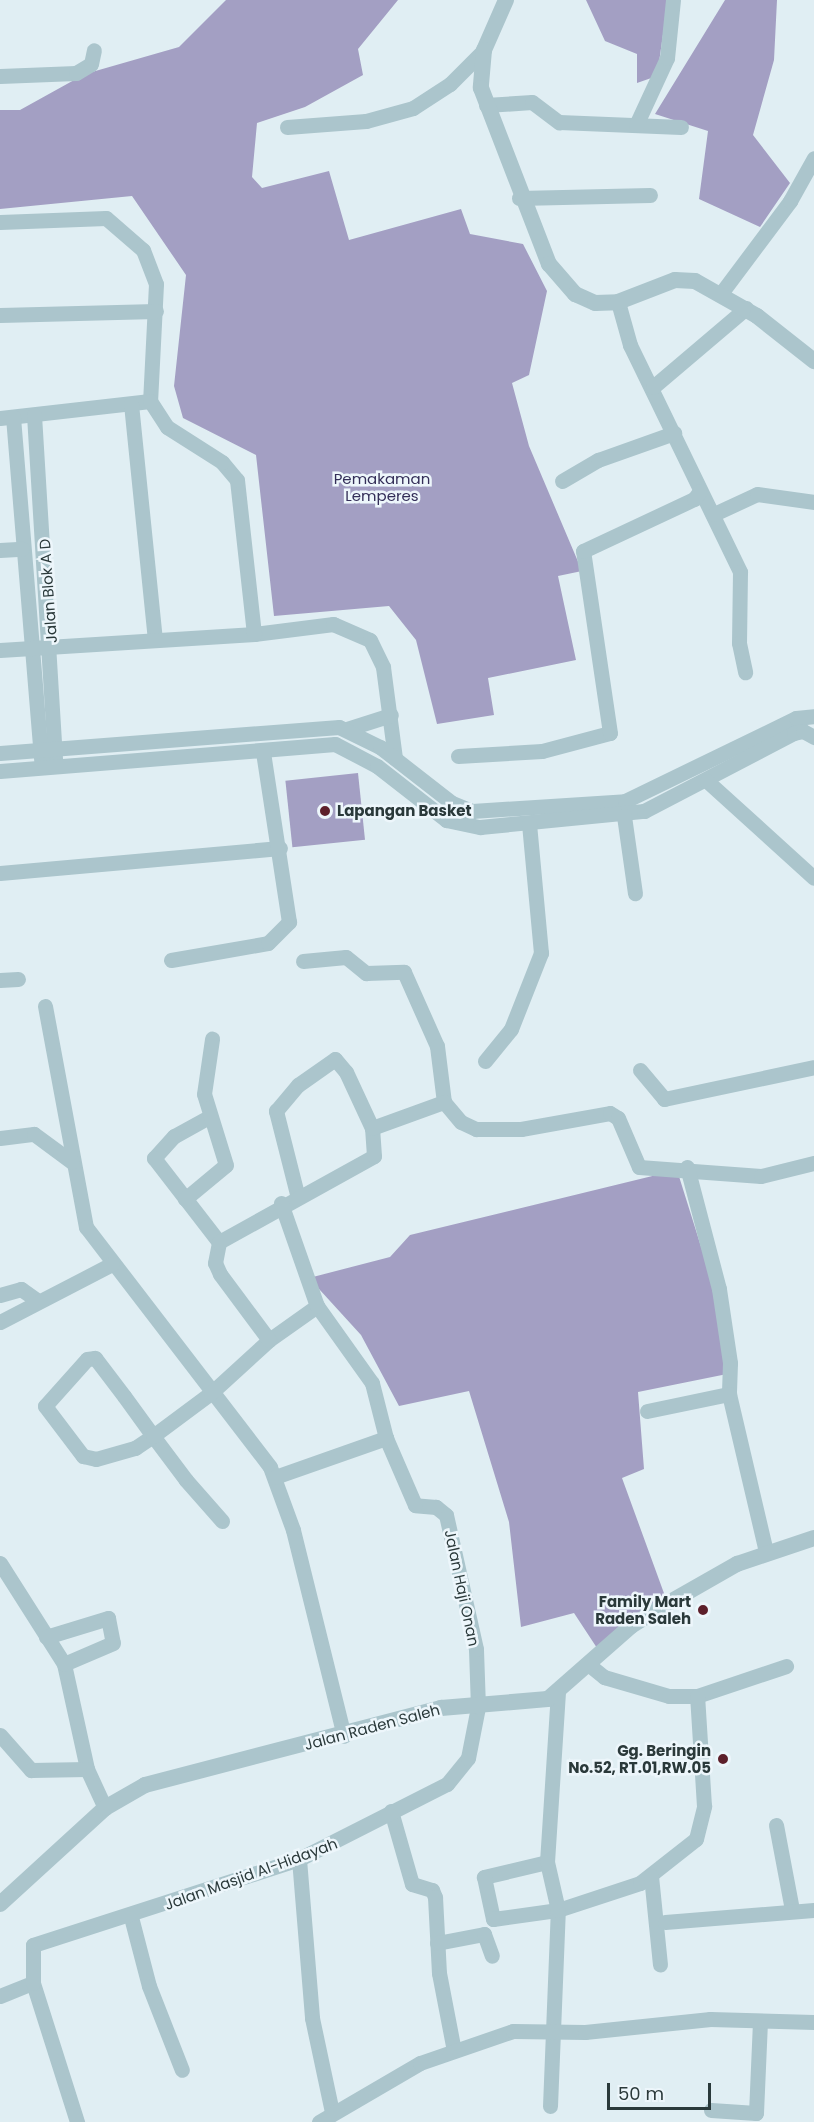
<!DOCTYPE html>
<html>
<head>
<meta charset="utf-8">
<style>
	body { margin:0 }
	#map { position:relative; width:814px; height:2122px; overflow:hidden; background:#e0eef3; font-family:Poppins,sans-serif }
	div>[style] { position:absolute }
	.green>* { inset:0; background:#a39fc3; transform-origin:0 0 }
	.minor>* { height:15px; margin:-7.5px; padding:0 7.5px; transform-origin:7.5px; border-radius:7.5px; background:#abc5cc }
	.tertiary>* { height:16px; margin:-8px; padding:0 8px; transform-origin:8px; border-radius:8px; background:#abc5cc }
	.dots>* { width:16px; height:16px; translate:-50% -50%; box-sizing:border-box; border:3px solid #edf6fb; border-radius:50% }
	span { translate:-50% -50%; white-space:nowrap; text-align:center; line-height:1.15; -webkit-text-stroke:5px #edf6fb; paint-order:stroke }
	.park-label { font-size:15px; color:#332e58 }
	.street-label { font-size:15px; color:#2a393a }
	.poi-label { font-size:15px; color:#2a393a; font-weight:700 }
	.left { translate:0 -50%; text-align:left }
	.right { translate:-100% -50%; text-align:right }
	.scale { position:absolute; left:607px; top:2083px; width:104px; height:27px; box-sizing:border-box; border:3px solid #2a393a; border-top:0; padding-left:8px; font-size:18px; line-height:21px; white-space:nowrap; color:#2a393a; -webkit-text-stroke:4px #edf6fb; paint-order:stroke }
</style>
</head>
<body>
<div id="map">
	<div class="green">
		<div style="clip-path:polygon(226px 0,398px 0,358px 49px,363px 75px,305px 107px,257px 123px,252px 177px,262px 188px,329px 171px,349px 240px,461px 209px,470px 234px,523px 244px,547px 291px,529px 375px,512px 383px,529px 446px,582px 571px,558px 576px,576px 660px,488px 678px,494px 715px,437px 724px,416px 640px,389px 606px,274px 616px,256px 455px,183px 418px,174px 386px,186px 275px,132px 196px,0 209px,0 110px,20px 110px,85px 74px,179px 47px)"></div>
		<div style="clip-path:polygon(586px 0,668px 0,657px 76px,637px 83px,637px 54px,605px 41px)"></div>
		<div style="clip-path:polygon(725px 0,777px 0,774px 60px,753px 135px,790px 183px,760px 227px,699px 199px,708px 131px,655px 114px)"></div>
		<div style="left:358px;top:773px;width:67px;height:73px;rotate:84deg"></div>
		<div style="clip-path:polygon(677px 1170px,719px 1304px,732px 1373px,638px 1392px,644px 1469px,622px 1478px,665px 1596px,597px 1648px,574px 1613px,521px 1627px,509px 1522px,469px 1391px,399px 1406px,361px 1335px,309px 1278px,390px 1257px,410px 1235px)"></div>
	</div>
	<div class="minor">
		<div style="left:0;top:76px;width:76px;rotate:-2.3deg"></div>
		<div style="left:76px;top:73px;width:17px;rotate:-31deg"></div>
		<div style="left:91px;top:64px;width:14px;rotate:-78deg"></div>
		<div style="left:486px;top:105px;width:46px;rotate:-3.7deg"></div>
		<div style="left:532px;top:102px;width:34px;rotate:37deg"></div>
		<div style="left:559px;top:122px;width:122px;rotate:2.3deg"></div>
		<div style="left:636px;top:125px;width:74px;rotate:-65.2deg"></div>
		<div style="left:667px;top:58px;width:58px;rotate:-84.1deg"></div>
		<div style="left:287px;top:127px;width:79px;rotate:-4.3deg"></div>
		<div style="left:366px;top:121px;width:49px;rotate:-15.5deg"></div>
		<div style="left:413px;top:108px;width:44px;rotate:-33deg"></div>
		<div style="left:450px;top:84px;width:48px;rotate:-45deg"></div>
		<div style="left:519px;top:198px;width:131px;rotate:-1.3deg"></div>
		<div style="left:0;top:222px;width:106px;rotate:-2.2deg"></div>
		<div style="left:106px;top:218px;width:49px;rotate:40.9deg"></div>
		<div style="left:143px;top:250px;width:36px;rotate:69deg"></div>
		<div style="left:156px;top:284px;width:117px;rotate:92.9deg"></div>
		<div style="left:150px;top:401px;width:151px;rotate:173.5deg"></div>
		<div style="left:722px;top:292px;width:114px;rotate:-53.2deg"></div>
		<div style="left:790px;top:201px;width:49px;rotate:-60.8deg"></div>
		<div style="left:618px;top:302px;width:45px;rotate:74.4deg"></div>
		<div style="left:630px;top:345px;width:252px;rotate:64.1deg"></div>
		<div style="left:740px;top:572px;width:71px;rotate:90.8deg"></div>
		<div style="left:739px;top:643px;width:30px;rotate:78deg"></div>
		<div style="left:0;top:315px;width:156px;rotate:-1.5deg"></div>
		<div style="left:653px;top:387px;width:122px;rotate:-40.3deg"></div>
		<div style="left:131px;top:404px;width:237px;rotate:84.2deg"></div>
		<div style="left:34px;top:415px;width:345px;rotate:86.5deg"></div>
		<div style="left:13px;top:417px;width:344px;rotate:85.3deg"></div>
		<div style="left:562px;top:481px;width:42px;rotate:-30.3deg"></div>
		<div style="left:598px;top:460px;width:81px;rotate:-19.6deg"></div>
		<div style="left:714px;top:514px;width:47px;rotate:-24.9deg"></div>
		<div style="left:757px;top:494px;width:58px;rotate:8deg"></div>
		<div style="left:0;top:550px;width:22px;rotate:-3deg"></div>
		<div style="left:254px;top:634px;width:80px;rotate:-7.2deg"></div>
		<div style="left:333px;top:624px;width:40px;rotate:23.4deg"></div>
		<div style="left:370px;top:640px;width:30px;rotate:64deg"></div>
		<div style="left:383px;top:667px;width:92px;rotate:82.5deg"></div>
		<div style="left:0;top:650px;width:255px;rotate:-3.6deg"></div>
		<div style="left:254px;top:634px;width:155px;rotate:-96.3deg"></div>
		<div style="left:237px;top:480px;width:23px;rotate:-130deg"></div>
		<div style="left:222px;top:462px;width:65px;rotate:-147.5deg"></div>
		<div style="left:167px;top:427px;width:31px;rotate:-123deg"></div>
		<div style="left:347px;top:729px;width:46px;rotate:-17.7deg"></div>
		<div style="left:0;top:753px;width:340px;rotate:-4.4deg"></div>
		<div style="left:339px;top:727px;width:46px;rotate:26deg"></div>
		<div style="left:380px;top:747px;width:91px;rotate:37.9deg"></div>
		<div style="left:452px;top:803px;width:22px;rotate:22deg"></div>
		<div style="left:472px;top:811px;width:153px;rotate:-3.7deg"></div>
		<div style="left:625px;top:801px;width:190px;rotate:-25.9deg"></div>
		<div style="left:796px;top:718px;width:18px;rotate:-6deg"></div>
		<div style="left:458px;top:756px;width:84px;rotate:-3.4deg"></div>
		<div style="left:542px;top:751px;width:70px;rotate:-14.8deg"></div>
		<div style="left:610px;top:733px;width:184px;rotate:-98.4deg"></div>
		<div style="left:583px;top:551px;width:123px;rotate:-25.1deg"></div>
		<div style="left:694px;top:499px;width:10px;rotate:-53deg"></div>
		<div style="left:0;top:771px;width:336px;rotate:-4.6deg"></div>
		<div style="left:335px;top:744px;width:47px;rotate:27.6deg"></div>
		<div style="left:377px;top:766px;width:88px;rotate:38deg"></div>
		<div style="left:446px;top:820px;width:35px;rotate:12deg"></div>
		<div style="left:480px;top:827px;width:165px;rotate:-5.6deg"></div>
		<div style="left:644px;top:811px;width:169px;rotate:-27.5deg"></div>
		<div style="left:794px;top:733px;width:9px;rotate:-13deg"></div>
		<div style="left:803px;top:731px;width:13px;rotate:29deg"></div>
		<div style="left:707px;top:781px;width:144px;rotate:42.2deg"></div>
		<div style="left:624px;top:816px;width:78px;rotate:81.9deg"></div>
		<div style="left:0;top:873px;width:281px;rotate:-5.1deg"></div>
		<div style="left:171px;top:960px;width:98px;rotate:-9.9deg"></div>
		<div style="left:268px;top:943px;width:30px;rotate:-45deg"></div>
		<div style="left:289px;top:922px;width:172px;rotate:-98.7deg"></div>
		<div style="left:303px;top:961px;width:43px;rotate:-5.3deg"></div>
		<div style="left:346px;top:957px;width:26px;rotate:39deg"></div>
		<div style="left:366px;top:973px;width:38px;rotate:-2deg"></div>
		<div style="left:404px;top:972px;width:81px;rotate:66deg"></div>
		<div style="left:437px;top:1046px;width:56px;rotate:82.9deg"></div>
		<div style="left:444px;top:1102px;width:26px;rotate:50deg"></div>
		<div style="left:461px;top:1122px;width:17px;rotate:25deg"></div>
		<div style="left:476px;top:1129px;width:45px"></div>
		<div style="left:521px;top:1129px;width:90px;rotate:-10.2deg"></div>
		<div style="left:610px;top:1113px;width:9px;rotate:32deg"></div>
		<div style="left:618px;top:1118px;width:53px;rotate:66.8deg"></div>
		<div style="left:639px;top:1167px;width:122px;rotate:4.2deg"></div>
		<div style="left:761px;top:1176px;width:55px;rotate:-13.8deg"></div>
		<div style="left:0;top:980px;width:18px;rotate:-3deg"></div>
		<div style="left:45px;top:1006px;width:225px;rotate:79.5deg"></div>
		<div style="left:86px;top:1227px;width:302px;rotate:52.5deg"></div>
		<div style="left:270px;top:1467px;width:67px;rotate:69.9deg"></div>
		<div style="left:293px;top:1530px;width:212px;rotate:76.1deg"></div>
		<div style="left:485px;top:1061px;width:41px;rotate:-50.9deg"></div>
		<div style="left:511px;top:1029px;width:82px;rotate:-68.5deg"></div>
		<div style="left:541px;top:953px;width:130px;rotate:-95.3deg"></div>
		<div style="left:640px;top:1070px;width:38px;rotate:50deg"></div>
		<div style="left:664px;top:1099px;width:153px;rotate:-12deg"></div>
		<div style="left:207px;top:1118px;width:38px;rotate:151deg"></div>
		<div style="left:174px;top:1136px;width:30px;rotate:132deg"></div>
		<div style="left:154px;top:1158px;width:106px;rotate:52.3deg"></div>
		<div style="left:0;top:1138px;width:34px;rotate:-7deg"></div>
		<div style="left:34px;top:1134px;width:47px;rotate:36.4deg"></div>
		<div style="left:687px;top:1167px;width:126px;rotate:75.3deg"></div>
		<div style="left:719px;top:1289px;width:75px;rotate:81.5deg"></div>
		<div style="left:730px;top:1363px;width:31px;rotate:92deg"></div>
		<div style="left:729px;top:1394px;width:162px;rotate:76.8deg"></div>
		<div style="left:297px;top:1194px;width:86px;rotate:-104.2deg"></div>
		<div style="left:276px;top:1111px;width:34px;rotate:-50deg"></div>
		<div style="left:298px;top:1085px;width:45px;rotate:-35.1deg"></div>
		<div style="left:335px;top:1059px;width:17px;rotate:50deg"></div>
		<div style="left:346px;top:1072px;width:62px;rotate:65.1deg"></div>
		<div style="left:185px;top:1199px;width:53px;rotate:-39.7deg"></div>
		<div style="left:226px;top:1165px;width:74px;rotate:-107.2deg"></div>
		<div style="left:204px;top:1094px;width:56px;rotate:-81.7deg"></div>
		<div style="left:0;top:1295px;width:22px;rotate:-16deg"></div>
		<div style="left:21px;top:1289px;width:21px;rotate:35deg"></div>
		<div style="left:0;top:1322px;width:126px;rotate:-27.4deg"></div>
		<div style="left:269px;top:1340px;width:59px;rotate:-35.3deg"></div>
		<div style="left:647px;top:1411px;width:84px;rotate:-11.7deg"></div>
		<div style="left:275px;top:1477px;width:118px;rotate:-19.4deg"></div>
		<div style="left:222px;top:1521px;width:55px;rotate:-131.3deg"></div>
		<div style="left:186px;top:1480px;width:55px;rotate:-126.9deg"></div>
		<div style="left:153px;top:1436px;width:49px;rotate:-125.9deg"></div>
		<div style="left:124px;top:1396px;width:48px;rotate:-127.3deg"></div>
		<div style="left:95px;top:1358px;width:8px;rotate:173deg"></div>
		<div style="left:87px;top:1359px;width:63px;rotate:131.8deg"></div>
		<div style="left:45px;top:1406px;width:63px;rotate:52.8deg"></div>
		<div style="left:83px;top:1456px;width:13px;rotate:13deg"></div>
		<div style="left:96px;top:1459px;width:41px;rotate:-15.8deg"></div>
		<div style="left:135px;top:1448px;width:22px;rotate:-34deg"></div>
		<div style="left:153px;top:1436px;width:72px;rotate:-36.6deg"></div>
		<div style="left:211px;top:1393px;width:79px;rotate:-42.4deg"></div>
		<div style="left:269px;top:1340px;width:82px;rotate:-126.6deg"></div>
		<div style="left:220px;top:1274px;width:12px;rotate:-114deg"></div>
		<div style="left:215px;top:1263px;width:21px;rotate:-79deg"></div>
		<div style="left:219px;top:1242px;width:177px;rotate:-29deg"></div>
		<div style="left:374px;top:1156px;width:28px;rotate:-94deg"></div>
		<div style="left:372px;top:1128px;width:77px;rotate:-19.9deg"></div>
		<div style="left:0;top:1563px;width:120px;rotate:57.6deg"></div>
		<div style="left:64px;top:1664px;width:107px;rotate:77.6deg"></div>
		<div style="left:87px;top:1769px;width:43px;rotate:65.2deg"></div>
		<div style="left:46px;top:1637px;width:65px;rotate:-17deg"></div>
		<div style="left:108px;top:1618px;width:25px;rotate:79deg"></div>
		<div style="left:113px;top:1643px;width:53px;rotate:156.8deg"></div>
		<div style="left:588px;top:1664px;width:21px;rotate:39deg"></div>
		<div style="left:604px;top:1677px;width:68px;rotate:16.3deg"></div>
		<div style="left:669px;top:1696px;width:28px"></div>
		<div style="left:697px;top:1696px;width:94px;rotate:-18.6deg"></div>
		<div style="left:0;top:1735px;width:47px;rotate:48.5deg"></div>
		<div style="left:31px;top:1770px;width:56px;rotate:-1deg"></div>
		<div style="left:391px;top:1811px;width:76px;rotate:74deg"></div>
		<div style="left:412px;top:1884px;width:21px;rotate:17deg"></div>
		<div style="left:432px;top:1890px;width:8px;rotate:67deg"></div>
		<div style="left:435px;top:1897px;width:76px;rotate:87deg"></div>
		<div style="left:439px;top:1973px;width:79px;rotate:79.1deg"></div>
		<div style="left:776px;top:1825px;width:86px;rotate:79.3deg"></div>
		<div style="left:299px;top:1859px;width:160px;rotate:85.3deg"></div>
		<div style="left:312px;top:2018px;width:96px;rotate:78deg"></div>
		<div style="left:547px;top:1862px;width:65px;rotate:166.6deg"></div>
		<div style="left:484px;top:1877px;width:43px;rotate:77.9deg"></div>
		<div style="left:493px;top:1919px;width:66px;rotate:-7.9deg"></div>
		<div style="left:558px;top:1910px;width:86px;rotate:-18.2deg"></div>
		<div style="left:640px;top:1883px;width:71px;rotate:-38.2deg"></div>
		<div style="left:696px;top:1839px;width:34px;rotate:-76deg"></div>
		<div style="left:704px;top:1806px;width:110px;rotate:-93.6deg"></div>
		<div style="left:651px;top:1876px;width:89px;rotate:84.2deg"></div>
		<div style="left:131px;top:1917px;width:71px;rotate:75.4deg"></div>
		<div style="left:149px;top:1986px;width:90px;rotate:68.6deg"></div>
		<div style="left:665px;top:1922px;width:149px;rotate:-4.6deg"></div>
		<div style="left:437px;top:1943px;width:48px;rotate:-10.8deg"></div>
		<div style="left:484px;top:1934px;width:23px;rotate:70deg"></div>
		<div style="left:33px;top:1983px;width:146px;rotate:72.4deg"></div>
		<div style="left:0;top:1996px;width:35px;rotate:-22deg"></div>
		<div style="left:33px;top:1983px;width:38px;rotate:-90deg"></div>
		<div style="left:33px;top:1945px;width:280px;rotate:-17.9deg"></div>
		<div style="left:299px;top:1859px;width:166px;rotate:-26.9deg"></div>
		<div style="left:447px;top:1784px;width:33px;rotate:-51deg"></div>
		<div style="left:468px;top:1758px;width:52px;rotate:-78.9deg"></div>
		<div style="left:478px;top:1707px;width:58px;rotate:-92deg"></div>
		<div style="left:476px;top:1649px;width:137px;rotate:-102.6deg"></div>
		<div style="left:446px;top:1515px;width:13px;rotate:-141deg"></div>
		<div style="left:436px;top:1507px;width:21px;rotate:-175deg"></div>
		<div style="left:415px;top:1505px;width:73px;rotate:-113.4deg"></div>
		<div style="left:386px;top:1438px;width:57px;rotate:-104.3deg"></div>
		<div style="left:372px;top:1383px;width:95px;rotate:-125.5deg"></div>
		<div style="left:317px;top:1306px;width:109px;rotate:-109.3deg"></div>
		<div style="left:550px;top:2106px;width:196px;rotate:-87.7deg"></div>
		<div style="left:558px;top:1910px;width:49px;rotate:-102.9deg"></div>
		<div style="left:547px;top:1862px;width:170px;rotate:-86.3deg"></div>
		<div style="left:711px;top:2110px;width:45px;rotate:3.8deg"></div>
		<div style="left:756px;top:2113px;width:92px;rotate:-87.5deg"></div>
		<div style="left:319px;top:2122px;width:117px;rotate:-30.3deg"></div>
		<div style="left:420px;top:2063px;width:98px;rotate:-19deg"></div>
		<div style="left:513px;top:2031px;width:72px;rotate:0.8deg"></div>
		<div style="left:585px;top:2032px;width:126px;rotate:-5.9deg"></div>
		<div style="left:710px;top:2019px;width:104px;rotate:1.7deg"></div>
	</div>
	<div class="tertiary">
		<div style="left:506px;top:0;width:55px;rotate:113.7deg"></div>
		<div style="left:484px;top:50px;width:38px;rotate:95deg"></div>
		<div style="left:481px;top:88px;width:189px;rotate:68.9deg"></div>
		<div style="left:549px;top:264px;width:40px;rotate:49deg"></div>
		<div style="left:575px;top:294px;width:22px;rotate:24deg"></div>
		<div style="left:595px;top:303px;width:23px;rotate:-2deg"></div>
		<div style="left:618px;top:302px;width:61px;rotate:-21.1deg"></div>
		<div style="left:675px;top:280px;width:20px;rotate:3deg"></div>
		<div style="left:695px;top:281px;width:71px;rotate:29.4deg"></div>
		<div style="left:757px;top:316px;width:73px;rotate:38.3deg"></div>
		<div style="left:0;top:1904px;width:142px;rotate:-42.4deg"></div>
		<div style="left:105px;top:1808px;width:46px;rotate:-29.9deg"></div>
		<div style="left:145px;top:1785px;width:306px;rotate:-14.6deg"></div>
		<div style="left:441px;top:1708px;width:107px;rotate:-4.8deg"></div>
		<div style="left:548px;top:1699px;width:111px;rotate:-41.3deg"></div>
		<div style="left:631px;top:1626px;width:40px;rotate:-32deg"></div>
		<div style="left:665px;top:1605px;width:83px;rotate:-29.7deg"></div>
		<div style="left:737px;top:1564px;width:81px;rotate:-18.7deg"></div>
	</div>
	<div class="dots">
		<div style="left:325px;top:811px;background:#5c1f2a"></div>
		<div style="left:703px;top:1610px;background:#5c1f2a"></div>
		<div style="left:723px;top:1759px;background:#5c1f2a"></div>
	</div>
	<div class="park-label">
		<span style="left:382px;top:487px">Pemakaman<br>Lemperes</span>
	</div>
	<div class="street-label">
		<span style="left:48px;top:591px;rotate:-94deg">Jalan Blok A D</span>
		<span style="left:462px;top:1588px;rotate:78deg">Jalan Haji Onan</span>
		<span style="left:372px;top:1727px;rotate:-15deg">Jalan Raden Saleh</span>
		<span style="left:251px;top:1874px;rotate:-20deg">Jalan Masjid Al-Hidayah</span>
	</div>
	<div class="poi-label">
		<span class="left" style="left:337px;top:811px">Lapangan Basket</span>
		<span class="right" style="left:691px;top:1610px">Family Mart<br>Raden Saleh</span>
		<span class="right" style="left:711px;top:1759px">Gg. Beringin<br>No.52, RT.01,RW.05</span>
	</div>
	<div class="scale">50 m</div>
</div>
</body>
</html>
